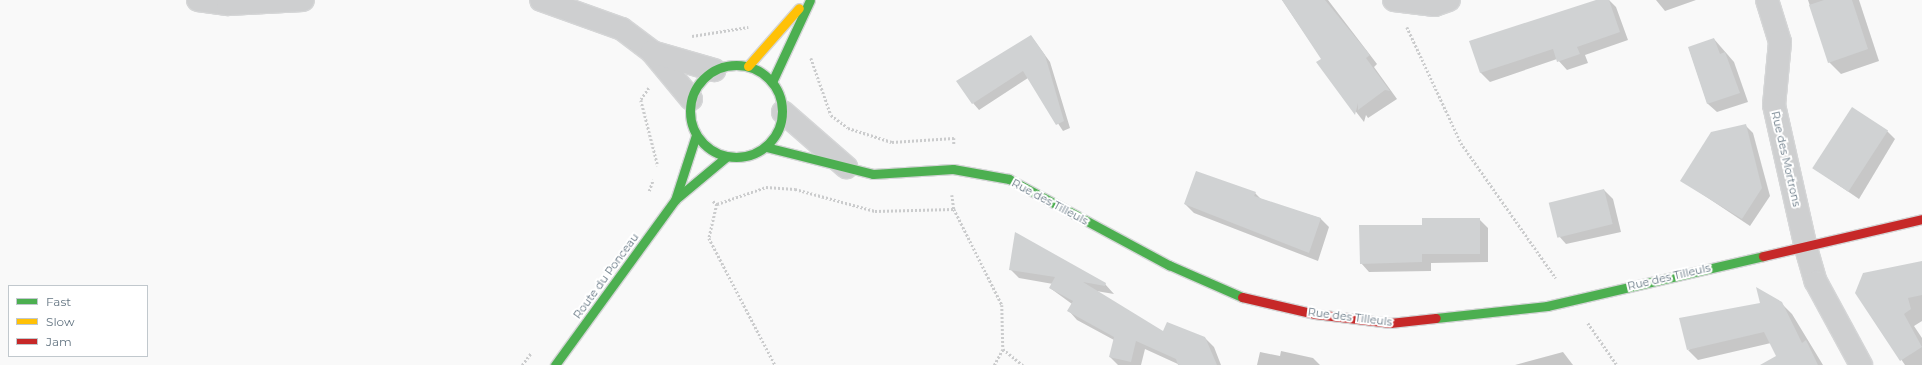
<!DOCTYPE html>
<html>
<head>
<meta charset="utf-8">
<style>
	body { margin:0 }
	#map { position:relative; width:1922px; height:365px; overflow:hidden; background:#f9f9f9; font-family:Montserrat,sans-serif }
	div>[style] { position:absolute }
	.shadow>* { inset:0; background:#0003 }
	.building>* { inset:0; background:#d0d2d3; transform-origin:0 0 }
	.path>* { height:2.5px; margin-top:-1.25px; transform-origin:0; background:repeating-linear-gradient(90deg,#cbcccd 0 2px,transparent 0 4px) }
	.roads { filter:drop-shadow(1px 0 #d5d6d7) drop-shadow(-1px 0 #d5d6d7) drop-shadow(0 1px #d5d6d7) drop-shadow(0 -1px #d5d6d7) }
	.street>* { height:22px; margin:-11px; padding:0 11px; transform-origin:11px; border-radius:11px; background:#cecfd0 }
	.fast>* { height:9px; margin:-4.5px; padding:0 4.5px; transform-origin:4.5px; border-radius:4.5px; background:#4caf50 }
	.fast>.ring { margin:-4.5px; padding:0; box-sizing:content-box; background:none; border:9px solid #4caf50; border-radius:50% }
	.slow>* { height:9px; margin:-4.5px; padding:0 4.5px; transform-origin:4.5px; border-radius:4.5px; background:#ffc107 }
	.jam>* { height:9px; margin:-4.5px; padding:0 4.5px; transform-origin:4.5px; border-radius:4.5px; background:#c62828 }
	span { translate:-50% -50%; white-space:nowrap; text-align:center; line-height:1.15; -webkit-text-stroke:4px #fff; paint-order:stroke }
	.street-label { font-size:11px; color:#657683 }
	.legend { position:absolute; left:8px; top:285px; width:140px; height:72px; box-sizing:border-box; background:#fff; border:1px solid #c1c8cd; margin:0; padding:5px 7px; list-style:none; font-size:12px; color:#657683 }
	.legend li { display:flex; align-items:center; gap:8px; height:20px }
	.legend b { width:20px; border:1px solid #c1c8cd }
</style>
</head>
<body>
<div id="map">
	<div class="shadow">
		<div style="clip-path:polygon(1282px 0,1328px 0,1377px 64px,1374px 67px,1397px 99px,1368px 118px,1366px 115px,1364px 122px,1318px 63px,1322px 59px)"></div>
		<div style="clip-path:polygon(1602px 0,1609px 0,1616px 7px,1628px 40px,1585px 55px,1588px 63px,1567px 70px,1557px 59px,1490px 82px,1481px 73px,1471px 41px)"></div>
		<div style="clip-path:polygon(1656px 0,1696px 0,1665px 11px)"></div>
		<div style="clip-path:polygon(1808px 0,1859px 0,1879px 61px,1841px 74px,1829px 62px)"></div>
		<div style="clip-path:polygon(1031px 36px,1050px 62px,1070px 128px,1063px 131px,1028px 78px,979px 110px,973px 103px)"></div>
		<div style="clip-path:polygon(1714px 39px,1734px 62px,1748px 102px,1717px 112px,1708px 104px,1689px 48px)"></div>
		<div style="clip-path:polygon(1745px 125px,1753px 133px,1770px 196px,1750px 226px,1681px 180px)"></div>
		<div style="clip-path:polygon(1887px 131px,1895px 139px,1859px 199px,1815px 169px)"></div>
		<div style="clip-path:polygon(1604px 190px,1613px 199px,1621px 232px,1566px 244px,1558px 235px)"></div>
		<div style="clip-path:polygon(1255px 193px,1262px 200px,1320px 218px,1329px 227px,1318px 261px,1194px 213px,1185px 204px)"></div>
		<div style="clip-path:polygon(1479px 219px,1488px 228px,1488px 262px,1431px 263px,1431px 271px,1369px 272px,1361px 263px)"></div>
		<div style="clip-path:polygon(1922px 262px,1922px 321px,1914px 326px,1922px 338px,1922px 365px,1905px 365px,1856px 293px)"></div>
		<div style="clip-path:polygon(1010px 269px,1105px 284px,1114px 294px,1096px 291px,1164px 333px,1205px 338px,1214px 347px,1221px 365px,1180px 365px,1145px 349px,1141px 365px,1118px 365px,1110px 357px,1114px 340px,1077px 320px,1069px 311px,1072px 304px,1050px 288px,1053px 284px,1019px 278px)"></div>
		<div style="clip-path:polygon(1781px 303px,1792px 314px,1823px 365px,1782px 365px,1771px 343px,1698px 360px,1688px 350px)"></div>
		<div style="clip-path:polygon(1281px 351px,1313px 358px,1320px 365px,1257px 365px,1260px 352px,1280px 356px)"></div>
		<div style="clip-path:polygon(1563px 352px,1573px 365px,1515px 365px)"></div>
	</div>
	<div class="building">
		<div style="clip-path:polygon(1282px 0,1325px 0,1370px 55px,1366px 58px,1390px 91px,1385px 90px,1358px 110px,1358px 103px,1355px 115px,1316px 62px,1321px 59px)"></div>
		<div style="clip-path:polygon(1596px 0,1609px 0,1620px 32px,1577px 47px,1580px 54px,1557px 62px,1553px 49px,1480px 73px,1469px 41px)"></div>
		<div style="clip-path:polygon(1824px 0,1852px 0,1868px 49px,1828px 63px,1809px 5px)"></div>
		<div style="clip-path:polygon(1031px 35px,1045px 55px,1064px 121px,1056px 125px,1023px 71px,972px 104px,956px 81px)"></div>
		<div style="clip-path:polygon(1714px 38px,1720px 54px,1725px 52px,1740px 93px,1707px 104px,1688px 47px)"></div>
		<div style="left:1852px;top:107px;width:43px;height:73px;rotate:33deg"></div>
		<div style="clip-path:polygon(1746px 124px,1762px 188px,1742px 219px,1680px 181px,1711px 132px)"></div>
		<div style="clip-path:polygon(1196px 171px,1256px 192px,1254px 196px,1321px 218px,1309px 253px,1184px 204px)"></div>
		<div style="left:1604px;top:189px;width:36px;height:57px;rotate:76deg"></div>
		<div style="clip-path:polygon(1422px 218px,1480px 218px,1480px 254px,1422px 254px,1422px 262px,1360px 264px,1359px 225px,1422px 225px)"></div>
		<div style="clip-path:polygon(1015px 232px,1106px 283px,1105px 286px,1083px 282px,1163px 331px,1167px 322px,1205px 337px,1217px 365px,1178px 365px,1176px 359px,1136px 341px,1131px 362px,1109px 357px,1114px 337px,1067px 311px,1073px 301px,1049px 288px,1055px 277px,1009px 270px)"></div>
		<div style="clip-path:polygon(1922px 261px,1922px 295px,1908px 298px,1911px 309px,1904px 314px,1922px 347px,1900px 361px,1855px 293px,1863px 273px)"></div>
		<div style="clip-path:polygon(1756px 287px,1782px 302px,1802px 343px,1806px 340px,1818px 365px,1760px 365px,1776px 356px,1764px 332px,1687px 350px,1679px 318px,1760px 303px)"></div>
	</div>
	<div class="path">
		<div style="left:1407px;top:27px;width:128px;rotate:65deg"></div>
		<div style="left:1461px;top:143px;width:165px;rotate:54.9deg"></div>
		<div style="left:692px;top:36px;width:57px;rotate:-9.1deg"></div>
		<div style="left:811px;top:58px;width:60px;rotate:70.7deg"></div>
		<div style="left:831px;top:115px;width:21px;rotate:37deg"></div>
		<div style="left:848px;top:128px;width:46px;rotate:17.7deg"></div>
		<div style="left:892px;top:142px;width:62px;rotate:-3.7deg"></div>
		<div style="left:954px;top:138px;width:6px;rotate:90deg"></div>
		<div style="left:649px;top:88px;width:14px;rotate:124deg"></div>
		<div style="left:641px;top:100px;width:68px;rotate:75.6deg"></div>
		<div style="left:649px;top:191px;width:12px;rotate:-70deg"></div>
		<div style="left:952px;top:195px;width:14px;rotate:82deg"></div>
		<div style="left:954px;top:209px;width:107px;rotate:63.4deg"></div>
		<div style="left:1002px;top:305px;width:44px;rotate:88.7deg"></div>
		<div style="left:1003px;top:349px;width:26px;rotate:39deg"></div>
		<div style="left:713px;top:201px;width:5px;rotate:37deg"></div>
		<div style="left:717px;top:204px;width:35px;rotate:103deg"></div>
		<div style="left:709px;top:238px;width:143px;rotate:62.5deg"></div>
		<div style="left:717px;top:204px;width:52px;rotate:-19.1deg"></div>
		<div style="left:766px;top:187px;width:29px;rotate:4deg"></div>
		<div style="left:795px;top:189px;width:83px;rotate:15.4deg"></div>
		<div style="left:875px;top:211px;width:79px;rotate:-1.5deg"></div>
		<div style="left:1588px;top:323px;width:51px;rotate:55.4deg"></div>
		<div style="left:522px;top:365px;width:15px;rotate:-53deg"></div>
		<div style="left:994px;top:365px;width:18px;rotate:-61deg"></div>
	</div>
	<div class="roads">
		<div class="street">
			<div style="left:198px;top:0;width:30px;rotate:8deg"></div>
			<div style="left:228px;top:4px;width:75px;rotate:-3.1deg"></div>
			<div style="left:541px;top:0;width:86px;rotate:19.7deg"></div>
			<div style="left:622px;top:29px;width:38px;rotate:37deg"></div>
			<div style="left:652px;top:52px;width:61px;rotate:50.3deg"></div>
			<div style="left:1394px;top:0;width:41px;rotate:7deg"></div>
			<div style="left:1435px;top:5px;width:15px;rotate:-20deg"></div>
			<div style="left:1767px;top:0;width:44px;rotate:72.8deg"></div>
			<div style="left:1780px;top:42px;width:63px;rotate:95.4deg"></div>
			<div style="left:1774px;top:105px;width:147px;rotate:77.4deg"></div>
			<div style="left:1806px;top:248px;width:35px;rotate:74deg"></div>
			<div style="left:1816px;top:282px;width:94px;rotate:61.5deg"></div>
			<div style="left:652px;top:52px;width:65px;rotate:16.2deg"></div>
			<div style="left:783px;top:112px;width:84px;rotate:41.1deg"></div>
		</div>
		<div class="fast">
			<div class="ring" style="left:690px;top:65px;width:83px;height:83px"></div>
			<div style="left:772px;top:82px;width:90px;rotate:-65.1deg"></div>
			<div style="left:766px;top:147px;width:110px;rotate:14.2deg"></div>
			<div style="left:873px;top:174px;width:80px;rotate:-3.6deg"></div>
			<div style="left:953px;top:169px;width:57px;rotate:10.1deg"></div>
			<div style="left:1009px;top:179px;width:182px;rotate:28.3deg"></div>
			<div style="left:1169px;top:265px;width:80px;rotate:23.7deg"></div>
			<div style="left:677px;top:198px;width:64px;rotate:-39.9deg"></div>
			<div style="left:1436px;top:318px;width:112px;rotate:-6.2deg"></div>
			<div style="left:1547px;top:306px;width:222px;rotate:-13deg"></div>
			<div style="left:555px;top:365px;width:204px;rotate:-54deg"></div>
			<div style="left:675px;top:200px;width:68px;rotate:-72.1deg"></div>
		</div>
		<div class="slow">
			<div style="left:748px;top:66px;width:77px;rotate:-48.7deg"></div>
		</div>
		<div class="jam">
			<div style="left:1763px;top:256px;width:163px;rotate:-13.1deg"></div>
			<div style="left:1242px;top:297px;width:75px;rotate:13.1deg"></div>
			<div style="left:1315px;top:314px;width:76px;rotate:6.8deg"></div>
			<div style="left:1390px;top:323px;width:46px;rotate:-6.2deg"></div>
		</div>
	</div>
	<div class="street-label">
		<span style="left:1786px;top:159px;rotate:77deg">Rue des Mortrons</span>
		<span style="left:1050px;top:202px;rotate:28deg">Rue des Tilleuls</span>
		<span style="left:606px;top:276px;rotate:-54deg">Route du Ponceau</span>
		<span style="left:1669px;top:277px;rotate:-13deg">Rue des Tilleuls</span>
		<span style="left:1350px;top:317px;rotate:7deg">Rue des Tilleuls</span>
	</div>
	<ul class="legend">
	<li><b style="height:5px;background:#4caf50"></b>Fast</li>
	<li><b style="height:5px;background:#ffc107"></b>Slow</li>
	<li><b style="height:5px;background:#c62828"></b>Jam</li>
	</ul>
</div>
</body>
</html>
